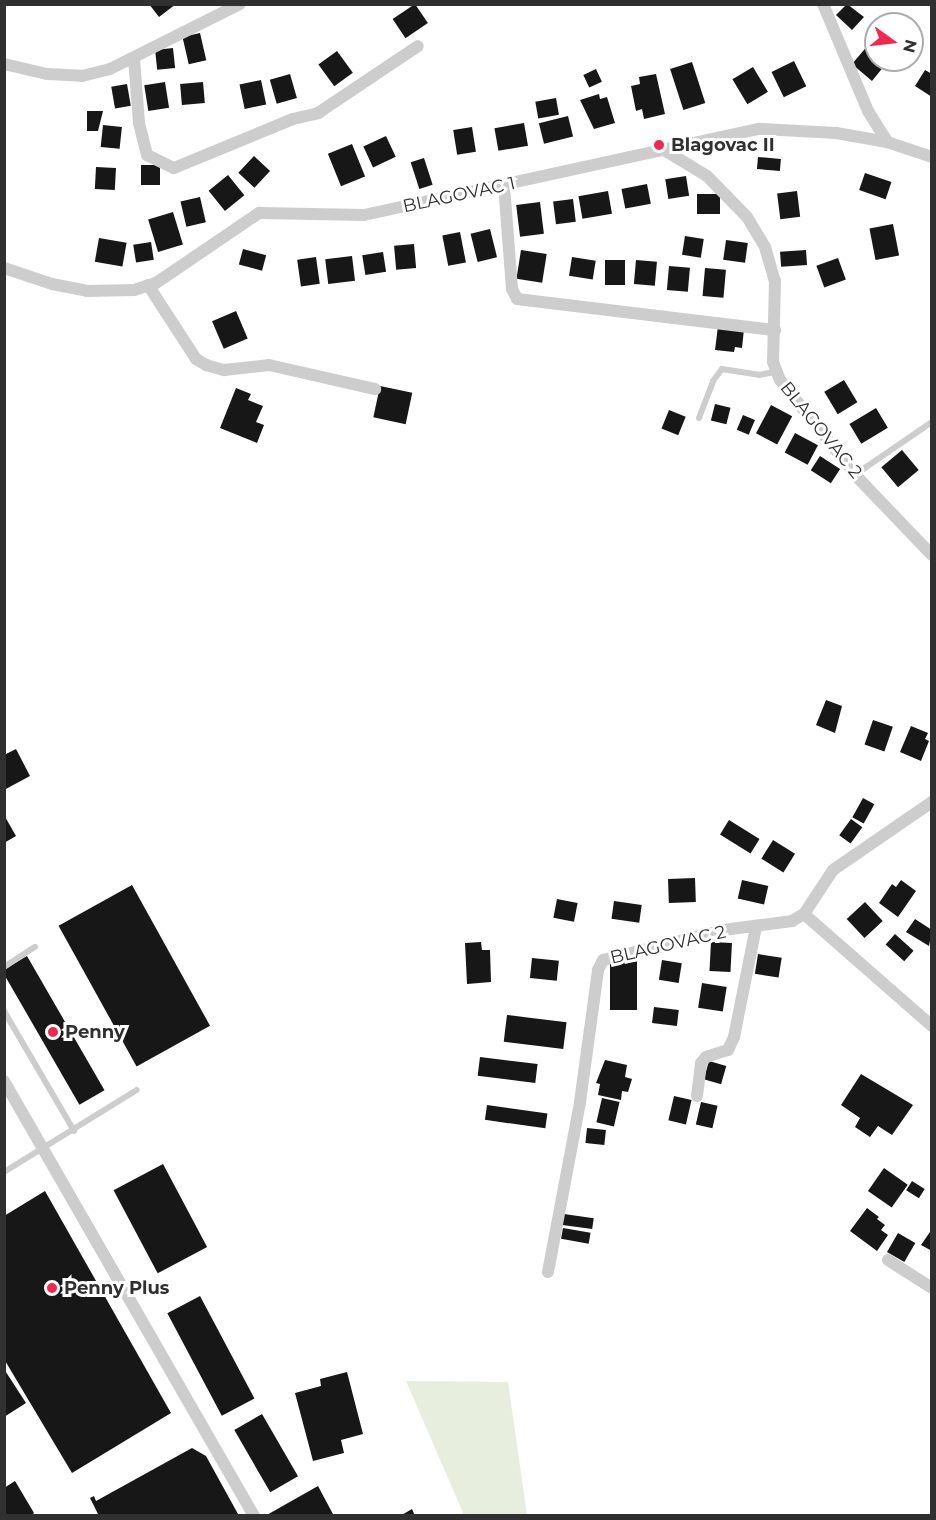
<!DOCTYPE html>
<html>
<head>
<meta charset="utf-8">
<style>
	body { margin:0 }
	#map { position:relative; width:936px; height:1520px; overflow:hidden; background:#fff; font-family:Montserrat,sans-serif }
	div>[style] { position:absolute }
	.green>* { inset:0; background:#e8eedd }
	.building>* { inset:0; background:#171717; transform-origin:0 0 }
	.service>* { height:6px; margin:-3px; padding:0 3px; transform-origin:3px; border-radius:3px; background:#cdcdcd }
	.minor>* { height:12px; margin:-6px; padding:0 6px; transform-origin:6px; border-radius:6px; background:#cdcdcd }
	.dots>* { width:16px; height:16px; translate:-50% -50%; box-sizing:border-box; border:3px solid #fff; border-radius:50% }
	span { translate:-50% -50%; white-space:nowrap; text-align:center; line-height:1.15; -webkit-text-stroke:6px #fff; paint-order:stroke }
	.poi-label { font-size:18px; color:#303030; font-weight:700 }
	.left { translate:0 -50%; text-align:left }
	.street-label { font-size:18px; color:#303030 }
	.frame { position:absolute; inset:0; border:6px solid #303030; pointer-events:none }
	.north { position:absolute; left:864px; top:12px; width:60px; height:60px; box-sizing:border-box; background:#fff; border:2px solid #acacac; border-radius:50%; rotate:105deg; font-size:16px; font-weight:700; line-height:24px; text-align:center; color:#303030 }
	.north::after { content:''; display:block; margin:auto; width:21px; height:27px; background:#f0284f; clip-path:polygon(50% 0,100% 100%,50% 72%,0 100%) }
</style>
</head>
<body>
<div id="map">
	<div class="green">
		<div style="clip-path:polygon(406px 1381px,508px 1382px,527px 1515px,464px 1515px)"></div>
	</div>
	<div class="building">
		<div style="clip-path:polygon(149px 4px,176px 4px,159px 17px)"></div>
		<div style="left:415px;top:4px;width:23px;height:27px;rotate:56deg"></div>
		<div style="clip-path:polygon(847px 4px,864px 17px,852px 30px,836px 15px)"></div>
		<div style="left:200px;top:33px;width:28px;height:18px;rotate:77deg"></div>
		<div style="clip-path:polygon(869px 44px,876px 49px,876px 60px,889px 60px,872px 81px,852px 64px)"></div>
		<div style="left:173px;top:48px;width:20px;height:18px;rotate:84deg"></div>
		<div style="left:337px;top:51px;width:27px;height:23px;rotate:54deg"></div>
		<div style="left:794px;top:61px;width:28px;height:25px;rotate:64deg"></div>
		<div style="left:692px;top:62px;width:43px;height:23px;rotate:72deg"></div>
		<div style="left:753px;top:67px;width:29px;height:24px;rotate:59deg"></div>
		<div style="left:596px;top:69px;width:14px;height:14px;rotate:65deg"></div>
		<div style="clip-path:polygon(925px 70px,932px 74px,932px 97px,915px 86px)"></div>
		<div style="left:290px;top:74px;width:25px;height:21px;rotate:74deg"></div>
		<div style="clip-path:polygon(656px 74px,665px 114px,644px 119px,642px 109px,636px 111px,631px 86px,640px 84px,639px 77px)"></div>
		<div style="left:261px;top:80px;width:25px;height:22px;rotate:78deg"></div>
		<div style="left:165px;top:82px;width:26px;height:21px;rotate:81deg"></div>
		<div style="left:203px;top:82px;width:21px;height:23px;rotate:85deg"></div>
		<div style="left:127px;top:84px;width:22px;height:16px;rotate:80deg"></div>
		<div style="clip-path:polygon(599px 94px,600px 99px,607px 97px,615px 123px,594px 129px,580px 100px)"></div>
		<div style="left:556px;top:98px;width:17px;height:21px;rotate:80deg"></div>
		<div style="clip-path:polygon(87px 111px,103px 111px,98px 131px,87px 131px)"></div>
		<div style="left:568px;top:116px;width:21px;height:30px;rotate:76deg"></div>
		<div style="left:524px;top:123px;width:23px;height:30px;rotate:80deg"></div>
		<div style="left:103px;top:125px;width:19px;height:22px;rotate:6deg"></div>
		<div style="left:472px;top:127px;width:25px;height:19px;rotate:81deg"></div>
		<div style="left:386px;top:136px;width:23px;height:25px;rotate:65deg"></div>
		<div style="left:352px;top:144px;width:35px;height:26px;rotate:68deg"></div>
		<div style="left:254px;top:156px;width:22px;height:23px;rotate:43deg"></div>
		<div style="left:758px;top:157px;width:23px;height:12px;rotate:5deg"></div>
		<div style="left:424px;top:158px;width:28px;height:14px;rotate:72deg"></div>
		<div style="left:141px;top:165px;width:19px;height:20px"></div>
		<div style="left:96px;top:167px;width:20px;height:22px;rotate:3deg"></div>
		<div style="left:865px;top:173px;width:28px;height:18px;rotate:19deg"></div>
		<div style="left:228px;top:175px;width:26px;height:25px;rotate:51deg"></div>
		<div style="left:686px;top:176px;width:20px;height:21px;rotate:81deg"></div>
		<div style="left:647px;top:184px;width:20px;height:26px;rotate:79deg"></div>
		<div style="left:608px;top:191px;width:23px;height:30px;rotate:80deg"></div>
		<div style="left:797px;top:191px;width:26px;height:20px;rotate:83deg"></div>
		<div style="left:720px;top:194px;width:20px;height:23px;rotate:90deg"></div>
		<div style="left:200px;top:197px;width:26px;height:20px;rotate:77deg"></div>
		<div style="left:573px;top:199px;width:23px;height:20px;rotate:83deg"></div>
		<div style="left:540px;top:202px;width:32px;height:24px;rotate:83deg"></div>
		<div style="left:173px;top:212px;width:34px;height:26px;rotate:73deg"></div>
		<div style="left:893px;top:224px;width:32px;height:24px;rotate:79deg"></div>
		<div style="left:490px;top:229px;width:29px;height:20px;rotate:76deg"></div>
		<div style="left:460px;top:232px;width:31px;height:18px;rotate:79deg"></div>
		<div style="left:685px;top:236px;width:19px;height:19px;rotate:9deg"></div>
		<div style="left:99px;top:238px;width:28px;height:24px;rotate:10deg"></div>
		<div style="left:726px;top:240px;width:22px;height:20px;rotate:8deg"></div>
		<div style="left:151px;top:242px;width:18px;height:18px;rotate:81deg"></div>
		<div style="left:414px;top:244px;width:24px;height:20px;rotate:85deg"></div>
		<div style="left:243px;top:249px;width:24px;height:16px;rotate:15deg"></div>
		<div style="left:521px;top:250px;width:26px;height:29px;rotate:9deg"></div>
		<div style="left:806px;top:250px;width:15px;height:26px;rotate:86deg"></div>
		<div style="left:383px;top:252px;width:20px;height:21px;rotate:81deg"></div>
		<div style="left:352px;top:256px;width:25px;height:27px;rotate:83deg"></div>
		<div style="left:316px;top:257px;width:27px;height:19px;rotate:82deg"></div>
		<div style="left:572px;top:257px;width:24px;height:19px;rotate:9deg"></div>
		<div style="left:838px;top:258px;width:23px;height:23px;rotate:70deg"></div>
		<div style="left:605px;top:260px;width:20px;height:25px"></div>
		<div style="left:636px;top:260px;width:21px;height:24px;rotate:5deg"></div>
		<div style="left:669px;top:266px;width:21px;height:24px;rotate:5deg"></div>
		<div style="left:705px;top:268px;width:21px;height:28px;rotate:5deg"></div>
		<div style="left:236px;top:311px;width:30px;height:26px;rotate:67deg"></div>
		<div style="clip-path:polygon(718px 326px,744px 329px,742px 348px,735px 347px,734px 352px,715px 350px)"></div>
		<div style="left:844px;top:380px;width:26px;height:23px;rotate:59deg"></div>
		<div style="left:380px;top:386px;width:33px;height:32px;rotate:12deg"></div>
		<div style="clip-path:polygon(236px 388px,251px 394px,248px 400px,263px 406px,256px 422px,264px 425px,257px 443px,220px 428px)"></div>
		<div style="left:715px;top:404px;width:16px;height:17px;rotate:14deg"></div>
		<div style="left:771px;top:405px;width:24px;height:32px;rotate:28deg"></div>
		<div style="left:876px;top:408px;width:23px;height:31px;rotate:59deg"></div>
		<div style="left:669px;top:410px;width:18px;height:20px;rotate:22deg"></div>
		<div style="left:743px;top:415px;width:13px;height:16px;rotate:23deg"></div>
		<div style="left:795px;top:433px;width:26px;height:22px;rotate:28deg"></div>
		<div style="left:902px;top:450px;width:26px;height:27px;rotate:50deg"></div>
		<div style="left:820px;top:456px;width:24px;height:17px;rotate:33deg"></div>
		<div style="clip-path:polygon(826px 700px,842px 706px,835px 733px,816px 725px)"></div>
		<div style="left:873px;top:720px;width:21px;height:26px;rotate:19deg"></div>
		<div style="clip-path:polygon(911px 726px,928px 733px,925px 739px,929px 741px,921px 761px,900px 752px)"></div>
		<div style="clip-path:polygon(16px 749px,30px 776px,4px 790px,4px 755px)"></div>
		<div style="left:863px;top:798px;width:13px;height:22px;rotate:29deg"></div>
		<div style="clip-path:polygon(4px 815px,16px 836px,4px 843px)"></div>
		<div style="left:851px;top:819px;width:14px;height:20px;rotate:36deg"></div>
		<div style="left:729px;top:820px;width:36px;height:17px;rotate:32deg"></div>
		<div style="left:773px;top:840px;width:26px;height:22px;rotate:32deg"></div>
		<div style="left:695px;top:878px;width:24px;height:27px;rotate:88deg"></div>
		<div style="left:742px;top:880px;width:27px;height:19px;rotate:13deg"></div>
		<div style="clip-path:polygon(901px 880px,916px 891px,898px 917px,879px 903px,892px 884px,896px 887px)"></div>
		<div style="left:132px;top:885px;width:161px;height:84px;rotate:61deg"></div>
		<div style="left:557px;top:899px;width:21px;height:19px;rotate:11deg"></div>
		<div style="left:614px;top:901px;width:28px;height:18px;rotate:8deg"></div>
		<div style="left:865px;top:902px;width:26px;height:25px;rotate:47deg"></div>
		<div style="clip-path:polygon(915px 919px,932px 930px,929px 946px,906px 932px)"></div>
		<div style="left:895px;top:934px;width:25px;height:14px;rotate:42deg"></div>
		<div style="clip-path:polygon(481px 942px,482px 950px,490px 950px,491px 982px,467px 984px,465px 943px)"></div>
		<div style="left:711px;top:942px;width:21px;height:29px;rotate:3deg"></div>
		<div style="left:758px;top:954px;width:24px;height:20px;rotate:9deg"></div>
		<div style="left:27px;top:956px;width:155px;height:29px;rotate:60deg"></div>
		<div style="left:532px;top:958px;width:27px;height:20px;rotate:6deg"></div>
		<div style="left:610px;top:959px;width:27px;height:51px"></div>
		<div style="left:662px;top:960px;width:20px;height:20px;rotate:9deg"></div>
		<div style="left:702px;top:983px;width:25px;height:25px;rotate:9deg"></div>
		<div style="left:654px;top:1007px;width:25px;height:16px;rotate:7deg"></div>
		<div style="left:507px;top:1015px;width:60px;height:27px;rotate:7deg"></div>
		<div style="left:480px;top:1057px;width:58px;height:19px;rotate:7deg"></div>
		<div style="clip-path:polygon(605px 1060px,627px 1065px,625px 1077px,632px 1079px,628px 1092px,622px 1091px,621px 1100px,598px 1095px,600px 1084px,596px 1083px)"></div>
		<div style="left:709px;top:1061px;width:18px;height:19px;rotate:16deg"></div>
		<div style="clip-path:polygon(861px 1074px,913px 1105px,892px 1135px,878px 1126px,870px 1137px,855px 1127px,860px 1118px,841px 1105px)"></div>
		<div style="left:674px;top:1096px;width:18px;height:25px;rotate:13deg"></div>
		<div style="left:602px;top:1098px;width:18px;height:25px;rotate:13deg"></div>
		<div style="left:701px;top:1102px;width:17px;height:23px;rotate:13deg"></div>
		<div style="left:487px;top:1105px;width:61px;height:15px;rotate:8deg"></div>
		<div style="left:587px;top:1128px;width:19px;height:15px;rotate:6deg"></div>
		<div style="left:163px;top:1164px;width:94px;height:56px;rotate:62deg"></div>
		<div style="left:884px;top:1168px;width:29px;height:28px;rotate:35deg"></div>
		<div style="left:912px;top:1181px;width:15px;height:11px;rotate:32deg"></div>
		<div style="clip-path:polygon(45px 1191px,171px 1413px,72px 1473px,4px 1359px,4px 1216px)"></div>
		<div style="clip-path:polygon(867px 1208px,879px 1217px,877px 1219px,885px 1225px,881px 1230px,888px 1235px,877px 1251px,850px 1231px)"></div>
		<div style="left:564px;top:1214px;width:30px;height:11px;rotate:8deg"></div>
		<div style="left:563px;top:1228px;width:28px;height:11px;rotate:10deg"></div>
		<div style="clip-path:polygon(932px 1229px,932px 1251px,921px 1245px)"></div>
		<div style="left:898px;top:1233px;width:20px;height:22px;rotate:30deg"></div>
		<div style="left:200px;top:1296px;width:116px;height:37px;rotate:62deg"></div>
		<div style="clip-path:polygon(4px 1369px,26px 1403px,4px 1417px)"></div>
		<div style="clip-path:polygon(347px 1372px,363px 1434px,341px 1440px,344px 1453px,313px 1461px,295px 1393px,321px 1386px,320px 1379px)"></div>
		<div style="left:262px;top:1414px;width:72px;height:32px;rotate:60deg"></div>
		<div style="clip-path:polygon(192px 1448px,206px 1456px,238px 1514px,99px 1516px,90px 1498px,94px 1496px,96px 1501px)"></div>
		<div style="clip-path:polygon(15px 1481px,34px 1513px,30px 1516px,4px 1516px,4px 1488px)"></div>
		<div style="clip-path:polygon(318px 1486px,334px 1516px,265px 1516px)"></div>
		<div style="clip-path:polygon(412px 1509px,415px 1516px,400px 1516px)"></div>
	</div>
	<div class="service">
		<div style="left:699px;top:418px;width:40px;rotate:-69deg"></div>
		<div style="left:713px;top:381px;width:15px;rotate:-53deg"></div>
		<div style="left:722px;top:369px;width:37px;rotate:9deg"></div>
		<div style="left:759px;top:375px;width:16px;rotate:-11deg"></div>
		<div style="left:856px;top:474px;width:92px;rotate:-34.4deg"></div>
		<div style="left:4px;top:967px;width:37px;rotate:-33deg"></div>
		<div style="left:4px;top:1011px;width:139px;rotate:59.7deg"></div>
		<div style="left:4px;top:1172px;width:156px;rotate:-31.7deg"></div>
	</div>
	<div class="minor">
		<div style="left:823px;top:4px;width:116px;rotate:67.2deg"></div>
		<div style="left:868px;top:111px;width:36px;rotate:58deg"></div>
		<div style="left:134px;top:59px;width:64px;rotate:85.5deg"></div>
		<div style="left:139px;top:123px;width:33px;rotate:76deg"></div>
		<div style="left:147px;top:155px;width:30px;rotate:26deg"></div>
		<div style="left:174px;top:168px;width:129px;rotate:-22.4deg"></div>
		<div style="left:293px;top:119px;width:26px;rotate:-13deg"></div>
		<div style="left:318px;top:113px;width:120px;rotate:-33.8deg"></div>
		<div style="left:4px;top:64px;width:44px;rotate:13.1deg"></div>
		<div style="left:47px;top:74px;width:35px;rotate:3deg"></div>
		<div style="left:82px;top:76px;width:29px;rotate:-14deg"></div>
		<div style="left:110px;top:69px;width:145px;rotate:-26.6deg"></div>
		<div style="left:661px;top:148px;width:54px;rotate:31.3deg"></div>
		<div style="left:707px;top:176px;width:57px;rotate:45.7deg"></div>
		<div style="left:747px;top:217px;width:35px;rotate:59deg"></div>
		<div style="left:765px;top:247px;width:35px;rotate:74deg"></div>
		<div style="left:775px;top:281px;width:81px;rotate:91.4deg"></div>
		<div style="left:773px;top:362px;width:19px;rotate:69deg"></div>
		<div style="left:780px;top:380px;width:127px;rotate:51.4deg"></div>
		<div style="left:859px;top:479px;width:105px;rotate:46.2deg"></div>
		<div style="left:504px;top:185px;width:104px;rotate:85.6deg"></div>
		<div style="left:512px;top:289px;width:11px;rotate:63deg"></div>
		<div style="left:517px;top:299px;width:260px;rotate:6.9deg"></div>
		<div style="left:4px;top:268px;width:51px;rotate:18.4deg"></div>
		<div style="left:52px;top:284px;width:36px;rotate:11deg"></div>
		<div style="left:87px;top:291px;width:47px;rotate:-1.2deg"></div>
		<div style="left:134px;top:290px;width:23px;rotate:-18deg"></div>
		<div style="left:156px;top:283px;width:125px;rotate:-34.2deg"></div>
		<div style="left:259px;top:213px;width:105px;rotate:1.1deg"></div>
		<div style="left:364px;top:215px;width:405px;rotate:-12.3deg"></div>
		<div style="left:760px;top:129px;width:76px;rotate:3deg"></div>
		<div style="left:836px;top:133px;width:52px;rotate:10deg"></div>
		<div style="left:887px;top:142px;width:47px;rotate:18.4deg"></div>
		<div style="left:148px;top:285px;width:88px;rotate:57deg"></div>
		<div style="left:196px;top:359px;width:12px;rotate:31deg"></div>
		<div style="left:206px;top:365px;width:19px;rotate:16deg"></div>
		<div style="left:224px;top:370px;width:45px;rotate:-6.3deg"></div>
		<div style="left:269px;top:365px;width:109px;rotate:12.8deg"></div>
		<div style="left:804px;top:914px;width:170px;rotate:41.2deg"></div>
		<div style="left:4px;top:1081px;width:502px;rotate:60.11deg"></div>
		<div style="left:697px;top:1096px;width:33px;rotate:-83deg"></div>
		<div style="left:701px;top:1063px;width:8px;rotate:-50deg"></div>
		<div style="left:706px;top:1057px;width:23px;rotate:-18deg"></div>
		<div style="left:728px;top:1050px;width:14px;rotate:-65deg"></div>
		<div style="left:734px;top:1037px;width:112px;rotate:-78.7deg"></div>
		<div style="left:888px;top:1260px;width:52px;rotate:32.5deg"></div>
		<div style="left:548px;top:1272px;width:173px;rotate:-79.3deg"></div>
		<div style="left:580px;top:1102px;width:133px;rotate:-82.2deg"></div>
		<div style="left:598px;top:970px;width:11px;rotate:-63deg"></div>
		<div style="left:603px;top:960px;width:124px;rotate:-14deg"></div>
		<div style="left:723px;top:930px;width:70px;rotate:-7.4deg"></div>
		<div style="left:792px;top:921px;width:14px;rotate:-30deg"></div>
		<div style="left:804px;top:914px;width:53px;rotate:-56.6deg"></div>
		<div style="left:833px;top:870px;width:120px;rotate:-34.5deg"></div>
	</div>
	<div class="dots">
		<div style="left:659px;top:145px;background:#f0284f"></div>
		<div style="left:53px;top:1032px;background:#f0284f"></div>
		<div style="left:52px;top:1288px;background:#f0284f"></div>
	</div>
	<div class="poi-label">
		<span class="left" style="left:671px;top:145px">Blagovac II</span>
		<span class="left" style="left:65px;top:1032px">Penny</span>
		<span class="left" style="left:64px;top:1288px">Penny Plus</span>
	</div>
	<div class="street-label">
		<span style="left:459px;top:195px;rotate:-12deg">BLAGOVAC 1</span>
		<span style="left:821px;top:430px;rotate:51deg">BLAGOVAC 2</span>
		<span style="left:668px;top:945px;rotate:-13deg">BLAGOVAC 2</span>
	</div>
	<div class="frame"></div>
	<div class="north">N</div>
</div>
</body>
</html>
